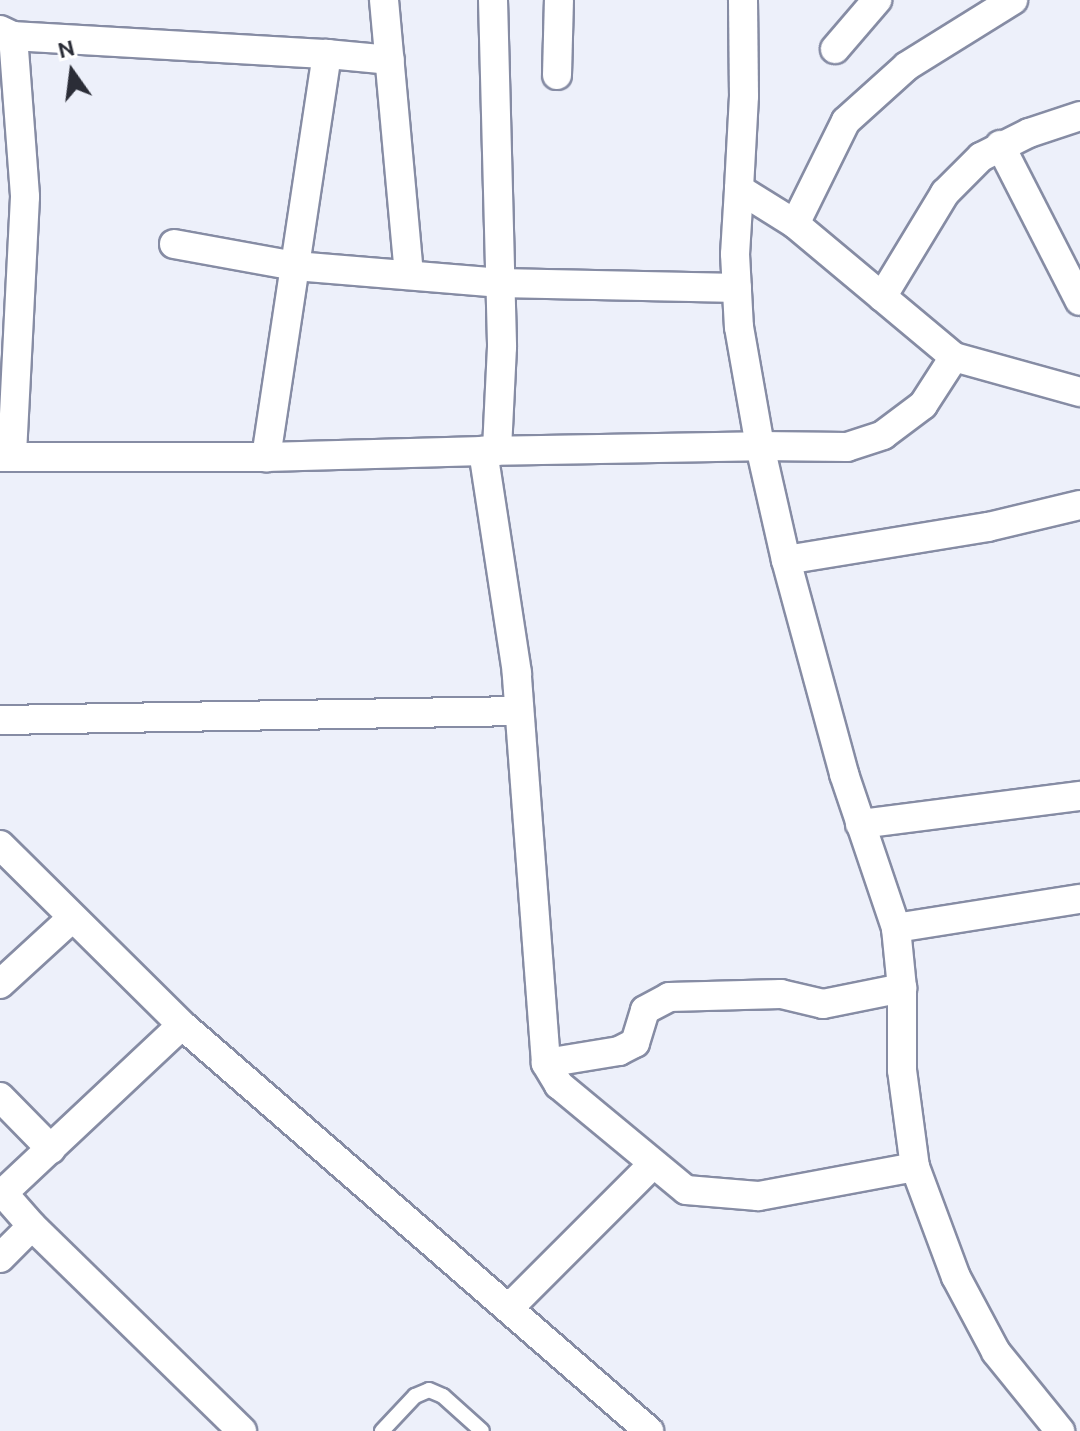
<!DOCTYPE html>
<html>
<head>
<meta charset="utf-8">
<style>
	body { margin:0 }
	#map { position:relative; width:1080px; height:1431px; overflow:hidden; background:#edf0fa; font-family:Ubuntu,sans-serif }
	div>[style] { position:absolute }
	.roads { filter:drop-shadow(2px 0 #868ca4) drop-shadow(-2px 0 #868ca4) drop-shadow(0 2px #868ca4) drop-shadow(0 -2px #868ca4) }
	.service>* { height:14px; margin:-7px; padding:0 7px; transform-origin:7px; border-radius:7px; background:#fff }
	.minor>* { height:28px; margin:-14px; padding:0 14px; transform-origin:14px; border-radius:14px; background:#fff }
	span { translate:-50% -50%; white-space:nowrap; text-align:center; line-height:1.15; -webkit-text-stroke:7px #fff; paint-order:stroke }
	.north { position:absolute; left:32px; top:32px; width:80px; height:80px; -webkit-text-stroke:6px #fff; paint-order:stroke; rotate:346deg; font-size:22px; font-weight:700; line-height:32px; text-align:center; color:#2b2d37 }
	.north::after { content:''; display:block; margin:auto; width:28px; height:36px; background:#2b2d37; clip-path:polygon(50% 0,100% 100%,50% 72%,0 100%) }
</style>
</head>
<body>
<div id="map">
	<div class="roads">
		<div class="service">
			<div style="left:382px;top:1431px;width:48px;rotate:-46.7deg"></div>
			<div style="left:415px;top:1396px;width:15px;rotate:-23deg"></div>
			<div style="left:429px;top:1390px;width:15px;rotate:23deg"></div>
			<div style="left:443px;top:1396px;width:52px;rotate:41.9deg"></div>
		</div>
		<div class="minor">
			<div style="left:384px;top:0;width:276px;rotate:84.8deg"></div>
			<div style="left:493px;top:0;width:347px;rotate:88.5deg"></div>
			<div style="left:502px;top:347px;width:104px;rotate:92.8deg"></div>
			<div style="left:743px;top:0;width:96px;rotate:89.4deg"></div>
			<div style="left:744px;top:96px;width:93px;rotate:93.1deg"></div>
			<div style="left:739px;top:189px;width:66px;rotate:32deg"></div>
			<div style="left:795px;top:224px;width:207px;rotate:39.9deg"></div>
			<div style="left:954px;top:357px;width:131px;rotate:15.5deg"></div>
			<div style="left:0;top:30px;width:14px;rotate:25deg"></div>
			<div style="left:13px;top:36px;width:161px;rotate:85.7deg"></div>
			<div style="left:25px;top:197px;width:260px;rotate:92.9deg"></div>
			<div style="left:13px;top:36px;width:315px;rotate:3.3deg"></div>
			<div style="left:327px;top:54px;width:408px;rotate:98.6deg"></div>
			<div style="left:835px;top:49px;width:65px;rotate:-49.4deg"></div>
			<div style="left:327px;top:54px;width:63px;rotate:5.4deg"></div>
			<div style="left:557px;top:75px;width:75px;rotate:-88.5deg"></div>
			<div style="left:1000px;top:145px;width:175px;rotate:62.9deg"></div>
			<div style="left:739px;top:189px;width:65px;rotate:93.5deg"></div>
			<div style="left:735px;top:254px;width:73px;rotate:86.9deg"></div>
			<div style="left:739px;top:327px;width:121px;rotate:80deg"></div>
			<div style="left:760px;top:446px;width:87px;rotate:0.7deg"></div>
			<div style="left:847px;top:447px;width:38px;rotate:-18deg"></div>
			<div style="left:883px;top:435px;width:50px;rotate:-36.9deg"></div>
			<div style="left:923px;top:405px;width:57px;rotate:-57.1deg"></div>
			<div style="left:795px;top:224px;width:115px;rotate:-63.7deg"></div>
			<div style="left:846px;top:121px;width:82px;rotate:-42deg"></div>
			<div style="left:907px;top:66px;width:125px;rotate:-31.9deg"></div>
			<div style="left:174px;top:244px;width:123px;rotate:10.3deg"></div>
			<div style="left:295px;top:266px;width:207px;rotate:4.7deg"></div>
			<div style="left:501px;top:283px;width:236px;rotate:1.2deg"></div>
			<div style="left:882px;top:297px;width:122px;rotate:-58.8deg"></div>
			<div style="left:945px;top:193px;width:51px;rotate:-45deg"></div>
			<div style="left:981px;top:157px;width:54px;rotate:-26.6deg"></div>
			<div style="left:1029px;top:133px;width:54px;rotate:-18.4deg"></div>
			<div style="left:0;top:457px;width:266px"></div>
			<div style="left:266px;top:457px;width:217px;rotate:-1.6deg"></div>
			<div style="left:786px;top:560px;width:205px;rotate:-9.3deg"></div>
			<div style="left:988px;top:527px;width:95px;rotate:-13.4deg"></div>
			<div style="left:0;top:720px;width:519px;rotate:-0.99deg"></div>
			<div style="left:860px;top:824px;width:222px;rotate:-7.3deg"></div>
			<div style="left:0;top:845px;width:256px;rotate:44.7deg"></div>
			<div style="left:896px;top:928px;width:186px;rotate:-9deg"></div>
			<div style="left:0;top:984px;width:96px;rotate:-42.5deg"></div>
			<div style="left:546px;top:1063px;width:74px;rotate:-9.3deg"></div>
			<div style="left:619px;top:1051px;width:18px;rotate:-27deg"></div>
			<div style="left:635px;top:1043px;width:34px;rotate:-73deg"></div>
			<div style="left:645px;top:1010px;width:27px;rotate:-28deg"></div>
			<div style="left:669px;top:997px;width:112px;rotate:-1.5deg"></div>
			<div style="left:781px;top:994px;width:43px;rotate:13.4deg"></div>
			<div style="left:823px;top:1004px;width:81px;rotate:-11.4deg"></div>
			<div style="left:0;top:1097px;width:73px;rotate:45.6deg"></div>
			<div style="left:915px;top:1167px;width:160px;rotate:169.5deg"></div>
			<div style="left:758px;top:1196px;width:72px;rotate:-175.2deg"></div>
			<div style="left:686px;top:1190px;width:165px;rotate:-140.4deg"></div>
			<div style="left:559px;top:1085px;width:26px;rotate:-121deg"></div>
			<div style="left:546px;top:1063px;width:391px;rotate:-94.3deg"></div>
			<div style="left:517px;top:673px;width:225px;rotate:-98.7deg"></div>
			<div style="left:483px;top:451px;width:277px;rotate:-1deg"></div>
			<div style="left:760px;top:446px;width:117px;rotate:77.2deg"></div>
			<div style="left:786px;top:560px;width:222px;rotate:74.8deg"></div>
			<div style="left:844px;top:774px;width:163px;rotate:71.3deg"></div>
			<div style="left:896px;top:928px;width:60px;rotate:84.3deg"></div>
			<div style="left:902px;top:988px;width:82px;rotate:90deg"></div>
			<div style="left:902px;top:1070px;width:98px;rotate:82.4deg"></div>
			<div style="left:915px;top:1167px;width:117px;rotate:69.6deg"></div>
			<div style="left:956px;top:1277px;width:85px;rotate:61.9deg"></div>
			<div style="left:996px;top:1352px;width:102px;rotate:51deg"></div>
			<div style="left:0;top:1258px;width:45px;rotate:-45deg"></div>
			<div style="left:510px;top:1307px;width:202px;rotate:-45deg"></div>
			<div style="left:242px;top:1431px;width:293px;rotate:-135.7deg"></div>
			<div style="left:32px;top:1226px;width:44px;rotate:-131.3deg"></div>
			<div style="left:3px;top:1193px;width:245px;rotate:-43.2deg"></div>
			<div style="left:182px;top:1025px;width:619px;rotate:41deg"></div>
		</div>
	</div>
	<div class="north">N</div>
</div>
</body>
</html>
